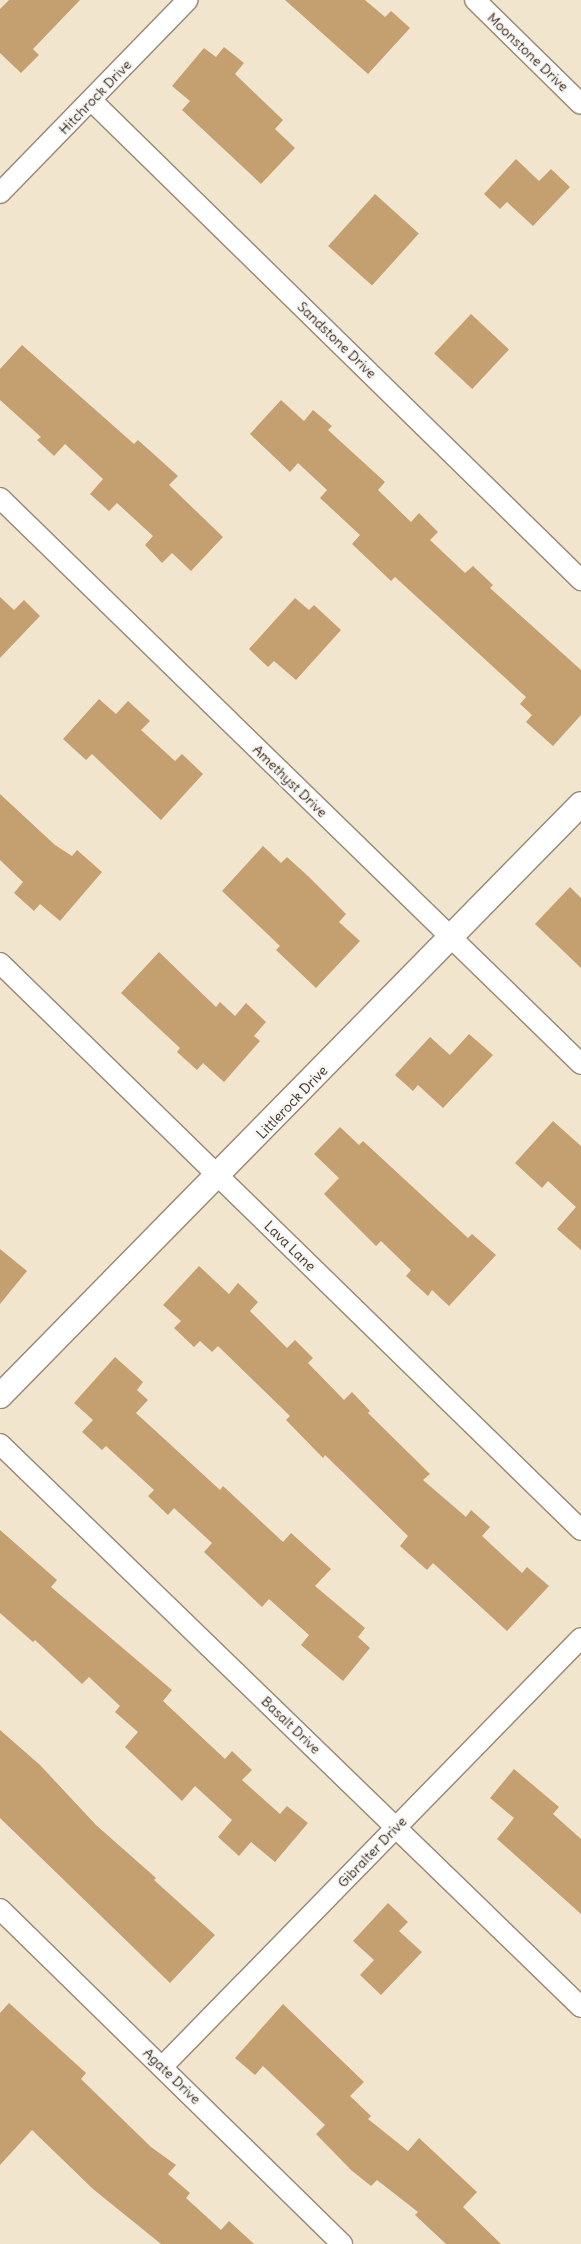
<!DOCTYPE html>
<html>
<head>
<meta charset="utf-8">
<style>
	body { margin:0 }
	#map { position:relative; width:581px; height:2244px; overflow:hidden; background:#f2e5ce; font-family:Delius,sans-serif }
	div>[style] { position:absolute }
	.building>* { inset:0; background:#c4a071; transform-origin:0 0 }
	.roads { filter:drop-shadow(1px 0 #968876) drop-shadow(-1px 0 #968876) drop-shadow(0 1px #968876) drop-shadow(0 -1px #968876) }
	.minor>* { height:20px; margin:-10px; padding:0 10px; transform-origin:10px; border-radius:10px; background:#fff }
	.tertiary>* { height:24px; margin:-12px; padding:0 12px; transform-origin:12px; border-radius:12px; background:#fff }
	span { translate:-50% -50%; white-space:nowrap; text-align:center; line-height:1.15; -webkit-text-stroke:4.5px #f6f6f2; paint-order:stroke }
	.street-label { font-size:14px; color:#3b2a1e }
</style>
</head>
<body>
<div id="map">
	<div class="building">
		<div style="clip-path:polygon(9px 0,80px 0,33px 49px,39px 55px,21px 73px,0 53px,0 9px)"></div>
		<div style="clip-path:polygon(285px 0,365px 0,385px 17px,391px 11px,410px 28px,368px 74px)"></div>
		<div style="clip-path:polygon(224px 47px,244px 63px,235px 74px,283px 120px,275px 129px,295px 148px,261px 184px,182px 110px,190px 101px,172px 86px,204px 48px,216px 57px)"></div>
		<div style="clip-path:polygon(516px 159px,539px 181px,551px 169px,570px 187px,533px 226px,507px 202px,500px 209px,484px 194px)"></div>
		<div style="left:375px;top:194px;width:59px;height:70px;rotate:42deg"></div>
		<div style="left:471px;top:314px;width:52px;height:54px;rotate:43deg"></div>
		<div style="clip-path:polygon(22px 345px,134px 444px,138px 440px,178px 476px,169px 485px,223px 537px,191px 571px,172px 553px,162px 563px,145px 545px,153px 536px,117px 503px,109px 511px,90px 494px,103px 479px,65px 444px,54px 456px,37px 440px,41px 437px,0 400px,0 369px)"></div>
		<div style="clip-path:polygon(281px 400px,304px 421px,313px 410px,332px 426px,328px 430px,385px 482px,378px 490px,411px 522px,419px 513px,438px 532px,430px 540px,465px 573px,473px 566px,493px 585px,490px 588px,581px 670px,581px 715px,553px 746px,526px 722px,532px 715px,520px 704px,526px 697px,395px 577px,391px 581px,352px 544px,360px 535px,320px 498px,327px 490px,298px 463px,290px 472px,250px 434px)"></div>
		<div style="clip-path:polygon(0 597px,14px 610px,24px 600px,40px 616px,0 658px)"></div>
		<div style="clip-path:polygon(295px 598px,309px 610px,314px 605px,341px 630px,296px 680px,274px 661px,268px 667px,249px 649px)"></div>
		<div style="clip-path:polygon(99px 699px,116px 714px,128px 701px,150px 721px,141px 730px,175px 761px,182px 754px,203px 774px,161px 820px,92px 754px,86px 760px,63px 739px)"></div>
		<div style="clip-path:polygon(0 794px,55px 845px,72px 856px,77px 850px,102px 872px,60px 921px,40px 904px,34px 911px,14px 893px,23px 882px,0 860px)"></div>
		<div style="clip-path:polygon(263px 846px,281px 863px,287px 857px,309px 877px,346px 914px,339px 922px,360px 941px,316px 988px,276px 950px,280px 946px,222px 891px)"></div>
		<div style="clip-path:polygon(570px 887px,581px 898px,581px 968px,535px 924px)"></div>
		<div style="clip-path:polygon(159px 952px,216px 1007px,220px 1002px,235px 1016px,246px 1003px,266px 1022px,254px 1036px,260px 1041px,224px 1082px,203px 1063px,197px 1070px,177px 1052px,180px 1048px,121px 993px)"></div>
		<div style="clip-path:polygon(469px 1034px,493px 1055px,443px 1108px,418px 1085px,413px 1091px,395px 1075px,430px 1037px,450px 1055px)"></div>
		<div style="clip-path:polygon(553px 1121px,581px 1146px,581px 1250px,557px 1229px,576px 1207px,548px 1181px,542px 1188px,515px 1163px)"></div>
		<div style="clip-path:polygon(340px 1127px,359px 1145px,363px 1141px,468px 1238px,472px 1234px,496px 1255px,449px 1306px,432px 1290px,428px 1296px,406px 1276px,411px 1270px,381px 1241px,376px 1246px,324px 1194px,339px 1178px,314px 1154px)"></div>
		<div style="clip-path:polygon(0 1249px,27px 1271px,0 1304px)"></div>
		<div style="clip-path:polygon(199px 1266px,229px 1294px,238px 1283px,258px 1302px,250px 1311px,287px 1348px,295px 1340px,313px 1358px,308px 1363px,344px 1400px,352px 1392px,370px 1411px,368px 1413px,430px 1474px,423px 1480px,466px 1517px,471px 1510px,490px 1527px,482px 1536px,522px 1573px,527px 1567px,549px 1586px,507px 1631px,433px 1563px,427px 1570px,400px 1546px,408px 1536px,325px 1455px,323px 1458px,286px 1420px,290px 1416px,218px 1346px,212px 1352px,200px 1341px,194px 1347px,174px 1328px,181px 1321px,163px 1305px)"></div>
		<div style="clip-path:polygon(115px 1357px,143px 1382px,137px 1390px,148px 1400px,136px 1413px,220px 1490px,223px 1486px,283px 1542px,291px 1533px,331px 1569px,315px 1586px,365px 1628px,358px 1637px,370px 1648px,343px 1681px,301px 1645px,309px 1635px,269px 1599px,262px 1607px,204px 1552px,212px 1543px,174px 1508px,168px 1515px,148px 1496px,154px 1490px,106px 1446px,102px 1450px,82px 1432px,93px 1420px,74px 1403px)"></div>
		<div style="clip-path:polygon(0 1530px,57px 1580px,51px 1587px,172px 1690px,163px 1701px,225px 1759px,232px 1751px,252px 1770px,242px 1780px,280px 1814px,287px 1806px,308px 1823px,275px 1862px,251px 1842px,239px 1856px,218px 1837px,232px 1820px,195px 1786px,182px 1801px,125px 1747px,138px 1732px,115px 1712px,120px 1706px,89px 1677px,82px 1684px,35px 1640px,33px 1642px,0 1613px)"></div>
		<div style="clip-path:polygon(0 1730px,40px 1765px,96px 1825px,156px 1878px,154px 1880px,215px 1935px,170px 1983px,0 1818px)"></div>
		<div style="clip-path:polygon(514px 1769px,559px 1807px,553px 1814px,581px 1839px,581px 1914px,497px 1839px,514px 1818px,490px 1798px)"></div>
		<div style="clip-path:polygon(388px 1903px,408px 1922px,399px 1931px,422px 1952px,381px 1995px,360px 1975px,374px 1960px,353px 1941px)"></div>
		<div style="clip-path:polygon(9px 2003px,86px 2073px,81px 2079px,151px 2147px,176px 2165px,168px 2174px,190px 2193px,186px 2198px,221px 2230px,229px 2221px,254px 2244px,161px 2244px,93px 2189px,32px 2130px,0 2165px,0 2013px)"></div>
		<div style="clip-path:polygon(283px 2004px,364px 2082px,350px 2096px,371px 2116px,368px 2119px,408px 2151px,419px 2138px,477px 2192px,463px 2207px,501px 2244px,446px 2244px,415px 2215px,418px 2212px,377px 2180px,371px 2186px,351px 2170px,316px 2134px,325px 2125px,263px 2066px,255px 2075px,235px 2058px)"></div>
	</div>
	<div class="roads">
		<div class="minor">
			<div style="left:475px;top:0;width:148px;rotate:44.5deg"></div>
			<div style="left:92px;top:101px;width:685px;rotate:44.41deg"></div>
			<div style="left:0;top:193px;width:269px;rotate:-45.8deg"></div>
			<div style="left:0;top:498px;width:811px;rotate:44.25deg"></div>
			<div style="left:0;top:963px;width:812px;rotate:44.3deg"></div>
			<div style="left:0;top:1444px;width:809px;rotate:44.1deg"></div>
			<div style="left:0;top:1909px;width:479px;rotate:44.4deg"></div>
			<div style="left:163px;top:2066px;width:598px;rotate:-45.68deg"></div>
		</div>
		<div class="tertiary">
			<div style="left:0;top:1396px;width:829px;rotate:-45.54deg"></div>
		</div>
	</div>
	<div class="street-label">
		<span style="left:528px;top:52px;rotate:44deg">Moonstone Drive</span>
		<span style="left:95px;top:97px;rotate:-46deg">Hitchrock Drive</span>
		<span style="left:337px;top:340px;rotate:44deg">Sandstone Drive</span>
		<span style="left:290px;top:781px;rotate:44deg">Amethyst Drive</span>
		<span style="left:292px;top:1102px;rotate:-46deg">Littlerock Drive</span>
		<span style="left:290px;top:1246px;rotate:44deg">Lava Lane</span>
		<span style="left:291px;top:1725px;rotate:44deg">Basalt Drive</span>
		<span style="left:372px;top:1852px;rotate:-46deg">Gibralter Drive</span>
		<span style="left:172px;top:2076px;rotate:44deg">Agate Drive</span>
	</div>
</div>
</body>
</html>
